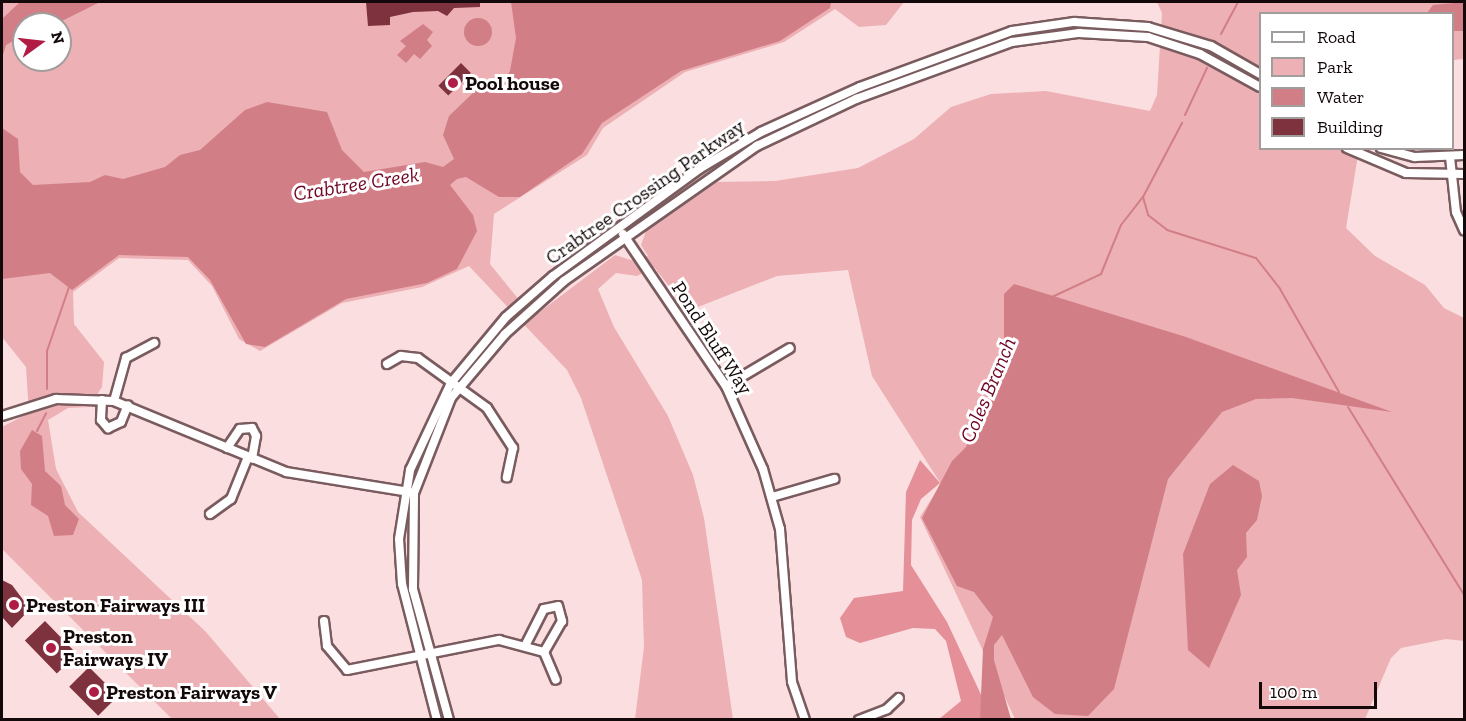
<!DOCTYPE html>
<html>
<head>
<meta charset="utf-8">
<style>
	body { margin:0 }
	#map { position:relative; width:1466px; height:721px; overflow:hidden; background:#fbdee0; font-family:"Zilla Slab",serif }
	div>[style] { position:absolute }
	.green>* { inset:0; background:#ecb0b5 }
	.forest>* { inset:0; background:#e58f98 }
	.water>* { inset:0; background:#d27e87 }
	.round { border-radius:50% }
	.stream>* { height:2px; margin:-1px; padding:0 1px; transform-origin:1px; border-radius:1px; background:#d27e87 }
	.building>* { inset:0; background:#7e323e; transform-origin:0 0 }
	.roads { filter:drop-shadow(2px 0 #7a5b5e) drop-shadow(-2px 0 #7a5b5e) drop-shadow(0 2px #7a5b5e) drop-shadow(0 -2px #7a5b5e) }
	.minor>* { height:8px; margin:-4px; padding:0 4px; transform-origin:4px; border-radius:4px; background:#fff }
	.dots>* { width:16px; height:16px; translate:-50% -50%; box-sizing:border-box; border:3px solid #fff; border-radius:50% }
	span { translate:-50% -50%; white-space:nowrap; text-align:center; line-height:1.15; -webkit-text-stroke:6px #fff; paint-order:stroke }
	.poi-label { font-size:20px; color:#14090a; font-weight:700 }
	.left { translate:0 -50%; text-align:left }
	.street-label { font-size:20px; color:#14090a }
	.water-label { font-size:21px; color:#700525; font-style:italic }
	.frame { position:absolute; inset:0; border:3px solid #14090a; pointer-events:none }
	.legend { position:absolute; left:1259px; top:12px; width:195px; height:138px; box-sizing:border-box; background:#fff; border:2px solid #a19d9d; margin:0; padding:8px 10px; list-style:none; font-size:18px; color:#14090a }
	.legend li { display:flex; align-items:center; gap:12px; height:30px }
	.legend b { width:30px; border:2px solid #a19d9d }
	.north { position:absolute; left:12px; top:12px; width:60px; height:60px; box-sizing:border-box; background:#fff; border:2px solid #a19d9d; border-radius:50%; rotate:75deg; font-size:16px; font-weight:700; line-height:24px; text-align:center; color:#14090a }
	.north::after { content:''; display:block; margin:auto; width:21px; height:27px; background:#b01c43; clip-path:polygon(50% 0,100% 100%,50% 72%,0 100%) }
	.scale { position:absolute; left:1259px; top:682px; width:118px; height:27px; box-sizing:border-box; border:3px solid #14090a; border-top:0; padding-left:8px; font-size:18px; line-height:21px; white-space:nowrap; color:#14090a; -webkit-text-stroke:4px #fff; paint-order:stroke }
</style>
</head>
<body>
<div id="map">
	<div class="green">
		<div style="clip-path:polygon(evenodd,2px 2px,904px 2px,886px 25px,859px 27px,835px 9px,784px 42px,685px 72px,603px 128px,587px 155px,494px 214px,490px 264px,533px 317px,615px 255px,631px 260px,648px 256px,641px 245px,646px 231px,717px 182px,775px 181px,858px 168px,914px 139px,951px 107px,991px 94px,1046px 91px,1150px 111px,1157px 95px,1162px 13px,1157px 2px,1464px 2px,1464px 59px,1453px 60px,1452px 14px,1260px 14px,1260px 148px,1359px 149px,1346px 228px,1375px 256px,1425px 285px,1444px 308px,1464px 318px,1464px 641px,1446px 639px,1401px 648px,1391px 658px,1365px 719px,1015px 719px,920px 517px,941px 484px,872px 376px,848px 270px,777px 276px,698px 307px,683px 304px,654px 267px,637px 276px,616px 273px,598px 289px,614px 327px,668px 416px,693px 475px,704px 518px,733px 719px,635px 719px,644px 647px,642px 580px,581px 398px,567px 370px,469px 266px,422px 287px,342px 303px,260px 351px,239px 339px,212px 286px,188px 260px,119px 258px,73px 292px,74px 324px,104px 362px,102px 387px,89px 407px,68px 408px,48px 420px,56px 469px,78px 512px,206px 632px,280px 719px,172px 719px,2px 549px,2px 427px,29px 413px,26px 367px,2px 337px,2px 2px,24px 24px,60px 24px,60px 60px,24px 60px,24px 24px)"></div>
	</div>
	<div class="forest">
		<div style="clip-path:polygon(920px 460px,940px 483px,921px 499px,912px 520px,911px 565px,947px 622px,984px 701px,980px 719px,939px 719px,961px 701px,946px 641px,935px 629px,913px 628px,860px 643px,846px 637px,840px 618px,854px 598px,903px 591px,906px 492px)"></div>
	</div>
	<div class="water">
		<div style="clip-path:polygon(20px 2px,100px 2px,58px 23px,24px 24px,24px 35px,6px 45px,2px 58px,2px 19px)"></div>
		<div style="clip-path:polygon(511px 2px,831px 2px,830px 8px,780px 41px,681px 71px,602px 123px,582px 154px,520px 197px,499px 197px,466px 177px,457px 179px,450px 185px,473px 215px,477px 231px,457px 269px,427px 283px,346px 299px,265px 347px,246px 344px,210px 280px,188px 257px,119px 255px,72px 290px,50px 273px,2px 279px,2px 128px,18px 139px,20px 172px,33px 185px,90px 182px,105px 175px,123px 179px,165px 167px,180px 155px,200px 150px,245px 110px,267px 102px,327px 112px,342px 150px,364px 172px,425px 162px,443px 167px,454px 159px,443px 135px,449px 116px,474px 92px,503px 82px,510px 71px,516px 38px)"></div>
		<div style="clip-path:polygon(1464px 2px,1464px 31px,1453px 31px,1452px 14px,1427px 13px,1433px 5px)"></div>
		<div class="round" style="left:464px;top:18px;width:28px;height:28px"></div>
		<div style="clip-path:polygon(423px 24px,433px 32px,427px 40px,432px 46px,420px 59px,414px 54px,406px 63px,397px 55px,406px 46px,400px 41px)"></div>
		<div style="clip-path:polygon(1014px 284px,1186px 337px,1392px 412px,1292px 398px,1256px 399px,1222px 412px,1168px 479px,1114px 689px,1088px 716px,1055px 714px,1033px 697px,1002px 635px,994px 645px,994px 660px,1011px 719px,980px 719px,983px 649px,993px 617px,974px 592px,957px 586px,922px 518px,952px 461px,966px 447px,1004px 364px,1004px 294px)"></div>
		<div style="clip-path:polygon(32px 430px,42px 436px,45px 471px,61px 486px,65px 505px,79px 519px,73px 535px,54px 536px,48px 516px,31px 505px,32px 484px,21px 469px,20px 451px)"></div>
		<div style="clip-path:polygon(1233px 465px,1259px 481px,1262px 496px,1257px 520px,1246px 533px,1247px 557px,1237px 570px,1241px 595px,1209px 668px,1188px 650px,1183px 554px,1210px 484px)"></div>
	</div>
	<div class="stream">
		<div style="left:1221px;top:34px;width:36px;rotate:-62deg"></div>
		<div style="left:1185px;top:115px;width:52px;rotate:-64.9deg"></div>
		<div style="left:1143px;top:197px;width:19px;rotate:74deg"></div>
		<div style="left:1148px;top:215px;width:24px;rotate:38deg"></div>
		<div style="left:1167px;top:230px;width:93px;rotate:17.5deg"></div>
		<div style="left:1256px;top:258px;width:39px;rotate:52deg"></div>
		<div style="left:1280px;top:289px;width:119px;rotate:60.2deg"></div>
		<div style="left:1052px;top:297px;width:54px;rotate:-25.1deg"></div>
		<div style="left:1101px;top:274px;width:53px;rotate:-67.8deg"></div>
		<div style="left:1121px;top:225px;width:36px;rotate:-52deg"></div>
		<div style="left:1143px;top:197px;width:84px;rotate:-62.2deg"></div>
		<div style="left:47px;top:389px;width:38px;rotate:-90deg"></div>
		<div style="left:47px;top:351px;width:68px;rotate:-71deg"></div>
		<div style="left:1348px;top:407px;width:221px;rotate:58.3deg"></div>
		<div style="left:37px;top:431px;width:20px;rotate:-63deg"></div>
	</div>
	<div class="building">
		<div style="clip-path:polygon(366px 2px,480px 2px,480px 7px,454px 8px,447px 16px,438px 11px,413px 12px,390px 17px,390px 25px,368px 26px)"></div>
		<div style="left:461px;top:63px;width:14px;height:32px;rotate:45deg"></div>
		<div style="clip-path:polygon(2px 580px,12px 585px,30px 609px,12px 628px,2px 617px)"></div>
		<div style="left:45px;top:621px;width:46px;height:28px;rotate:46deg"></div>
		<div style="left:89px;top:667px;width:41px;height:28px;rotate:45deg"></div>
	</div>
	<div class="roads">
		<div class="minor">
			<div style="left:1347px;top:148px;width:64px;rotate:23deg"></div>
			<div style="left:1406px;top:173px;width:58px;rotate:1deg"></div>
			<div style="left:1381px;top:148px;width:35px;rotate:15deg"></div>
			<div style="left:1415px;top:157px;width:49px;rotate:-2.3deg"></div>
			<div style="left:1450px;top:157px;width:55px;rotate:83.8deg"></div>
			<div style="left:1456px;top:212px;width:20px;rotate:66deg"></div>
			<div style="left:623px;top:234px;width:184px;rotate:55.9deg"></div>
			<div style="left:726px;top:386px;width:91px;rotate:66deg"></div>
			<div style="left:763px;top:469px;width:62px;rotate:74.2deg"></div>
			<div style="left:780px;top:529px;width:153px;rotate:85.5deg"></div>
			<div style="left:792px;top:682px;width:40px;rotate:71.1deg"></div>
			<div style="left:387px;top:364px;width:16px;rotate:-30deg"></div>
			<div style="left:401px;top:356px;width:17px;rotate:7deg"></div>
			<div style="left:418px;top:358px;width:85px;rotate:35.9deg"></div>
			<div style="left:487px;top:408px;width:48px;rotate:57deg"></div>
			<div style="left:513px;top:448px;width:30px;rotate:102deg"></div>
			<div style="left:726px;top:386px;width:74px;rotate:-30.7deg"></div>
			<div style="left:102px;top:400px;width:20px;rotate:93deg"></div>
			<div style="left:101px;top:420px;width:11px;rotate:49deg"></div>
			<div style="left:108px;top:428px;width:14px;rotate:-25deg"></div>
			<div style="left:121px;top:422px;width:18px;rotate:-68deg"></div>
			<div style="left:114px;top:401px;width:45px;rotate:-74.4deg"></div>
			<div style="left:126px;top:358px;width:32px;rotate:-28deg"></div>
			<div style="left:2px;top:416px;width:57px;rotate:-17.5deg"></div>
			<div style="left:56px;top:399px;width:58px;rotate:2deg"></div>
			<div style="left:114px;top:401px;width:186px;rotate:22.4deg"></div>
			<div style="left:286px;top:472px;width:125px;rotate:9.2deg"></div>
			<div style="left:227px;top:448px;width:23px;rotate:-56deg"></div>
			<div style="left:240px;top:429px;width:12px;rotate:-5deg"></div>
			<div style="left:252px;top:428px;width:9px;rotate:63deg"></div>
			<div style="left:256px;top:436px;width:23px;rotate:100deg"></div>
			<div style="left:772px;top:497px;width:65px;rotate:-16.2deg"></div>
			<div style="left:210px;top:514px;width:26px;rotate:-36deg"></div>
			<div style="left:231px;top:499px;width:45px;rotate:-68deg"></div>
			<div style="left:324px;top:621px;width:25px;rotate:83deg"></div>
			<div style="left:327px;top:646px;width:31px;rotate:50deg"></div>
			<div style="left:347px;top:670px;width:155px;rotate:-11.2deg"></div>
			<div style="left:499px;top:640px;width:47px;rotate:14.9deg"></div>
			<div style="left:544px;top:652px;width:30px;rotate:67deg"></div>
			<div style="left:526px;top:644px;width:39px;rotate:-63deg"></div>
			<div style="left:544px;top:609px;width:14px;rotate:-12deg"></div>
			<div style="left:558px;top:606px;width:16px;rotate:75deg"></div>
			<div style="left:562px;top:621px;width:36px;rotate:120deg"></div>
			<div style="left:437px;top:720px;width:140px;rotate:-104.4deg"></div>
			<div style="left:402px;top:584px;width:45px;rotate:-93.8deg"></div>
			<div style="left:399px;top:539px;width:70px;rotate:-80.9deg"></div>
			<div style="left:410px;top:470px;width:96px;rotate:-64.8deg"></div>
			<div style="left:451px;top:383px;width:86px;rotate:-50.2deg"></div>
			<div style="left:506px;top:317px;width:62px;rotate:-41.1deg"></div>
			<div style="left:553px;top:276px;width:181px;rotate:-36.2deg"></div>
			<div style="left:699px;top:169px;width:72px;rotate:-30.8deg"></div>
			<div style="left:761px;top:132px;width:109px;rotate:-24.4deg"></div>
			<div style="left:860px;top:87px;width:162px;rotate:-20.2deg"></div>
			<div style="left:1012px;top:31px;width:63px;rotate:-8.3deg"></div>
			<div style="left:1074px;top:22px;width:74px;rotate:3.9deg"></div>
			<div style="left:1148px;top:27px;width:66px;rotate:16.8deg"></div>
			<div style="left:1211px;top:46px;width:56px;rotate:29.7deg"></div>
			<div style="left:449px;top:720px;width:136px;rotate:-105.4deg"></div>
			<div style="left:413px;top:589px;width:96px;rotate:-89.4deg"></div>
			<div style="left:414px;top:493px;width:102px;rotate:-68.7deg"></div>
			<div style="left:451px;top:398px;width:84px;rotate:-49.8deg"></div>
			<div style="left:505px;top:334px;width:79px;rotate:-41.9deg"></div>
			<div style="left:564px;top:281px;width:236px;rotate:-35deg"></div>
			<div style="left:757px;top:146px;width:110px;rotate:-25.4deg"></div>
			<div style="left:856px;top:99px;width:166px;rotate:-20.1deg"></div>
			<div style="left:1012px;top:42px;width:68px;rotate:-7.7deg"></div>
			<div style="left:1079px;top:33px;width:69px;rotate:3.3deg"></div>
			<div style="left:1148px;top:37px;width:55px;rotate:18.1deg"></div>
			<div style="left:1200px;top:54px;width:68px;rotate:28.8deg"></div>
			<div style="left:859px;top:720px;width:30px;rotate:-21deg"></div>
			<div style="left:887px;top:709px;width:16px;rotate:-43deg"></div>
		</div>
	</div>
	<div class="dots">
		<div style="left:453px;top:83px;background:#b01c43"></div>
		<div style="left:14px;top:605px;background:#b01c43"></div>
		<div style="left:51px;top:648px;background:#b01c43"></div>
		<div style="left:94px;top:692px;background:#b01c43"></div>
	</div>
	<div class="poi-label">
		<span class="left" style="left:465px;top:83px">Pool house</span>
		<span class="left" style="left:26px;top:605px">Preston Fairways III</span>
		<span class="left" style="left:63px;top:648px">Preston<br>Fairways IV</span>
		<span class="left" style="left:106px;top:692px">Preston Fairways V</span>
	</div>
	<div class="street-label">
		<span style="left:645px;top:192px;rotate:-35deg">Crabtree Crossing Parkway</span>
		<span style="left:712px;top:338px;rotate:57deg">Pond Bluff Way</span>
	</div>
	<div class="water-label">
		<span style="left:356px;top:184px;rotate:-9deg">Crabtree Creek</span>
		<span style="left:988px;top:390px;rotate:-67deg">Coles Branch</span>
	</div>
	<div class="frame"></div>
	<ul class="legend">
	<li><b style="height:8px;background:#fff"></b>Road</li>
	<li><b style="height:16px;background:#ecb0b5"></b>Park</li>
	<li><b style="height:16px;background:#d27e87"></b>Water</li>
	<li><b style="height:16px;background:#7e323e"></b>Building</li>
	</ul>
	<div class="north">N</div>
	<div class="scale">100 m</div>
</div>
</body>
</html>
